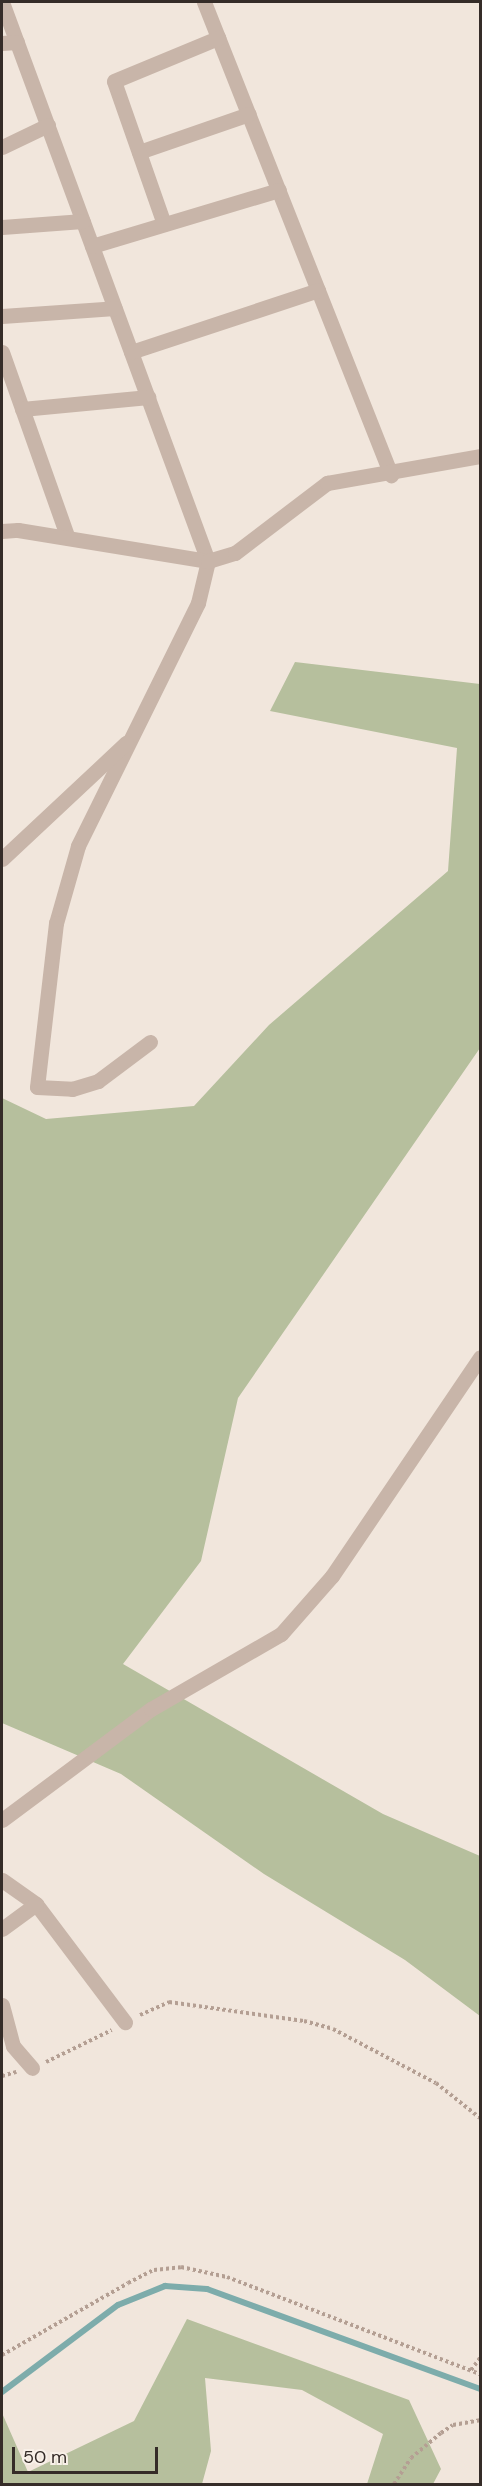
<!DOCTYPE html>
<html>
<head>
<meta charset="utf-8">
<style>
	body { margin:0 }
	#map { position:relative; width:482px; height:2486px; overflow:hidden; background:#f1e6dc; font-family:"DM Sans",sans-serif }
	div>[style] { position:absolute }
	.green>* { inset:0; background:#b6bf9d }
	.stream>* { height:6px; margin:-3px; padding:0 3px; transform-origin:3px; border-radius:3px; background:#7dacab }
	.path>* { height:4px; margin-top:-2px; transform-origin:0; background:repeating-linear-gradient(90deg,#b49f93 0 3px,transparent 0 6px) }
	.street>* { height:15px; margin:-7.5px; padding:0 7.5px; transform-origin:7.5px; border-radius:7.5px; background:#c8b5a9 }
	span { translate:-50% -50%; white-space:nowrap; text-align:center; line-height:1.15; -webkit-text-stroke:4.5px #f8f0e8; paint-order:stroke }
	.frame { position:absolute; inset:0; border:3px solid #352c28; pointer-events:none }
	.scale { position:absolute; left:12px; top:2447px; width:146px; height:27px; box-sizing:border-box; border:3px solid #352c28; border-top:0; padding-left:8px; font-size:18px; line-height:21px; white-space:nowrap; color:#352c28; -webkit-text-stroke:4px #f8f0e8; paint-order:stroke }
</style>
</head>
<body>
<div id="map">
	<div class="green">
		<div style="clip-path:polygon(295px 662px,480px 684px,480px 1048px,238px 1398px,201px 1561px,123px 1664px,383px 1814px,480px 1856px,480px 2016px,405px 1960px,264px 1874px,121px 1774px,2px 1723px,2px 1098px,46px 1119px,194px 1106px,269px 1025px,448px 871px,457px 748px,270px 711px)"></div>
		<div style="clip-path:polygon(187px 2319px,409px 2400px,441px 2469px,433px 2484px,367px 2484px,383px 2434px,302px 2390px,205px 2378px,211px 2451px,202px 2484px,2px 2484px,2px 2413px,28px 2472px,134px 2421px)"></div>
	</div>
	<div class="stream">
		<div style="left:2px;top:2392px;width:145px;rotate:-36.9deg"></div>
		<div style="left:118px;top:2305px;width:51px;rotate:-22deg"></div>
		<div style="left:165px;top:2286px;width:42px;rotate:4.1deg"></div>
		<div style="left:207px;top:2289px;width:291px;rotate:20.1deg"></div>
	</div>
	<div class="path">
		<div style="left:140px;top:2015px;width:32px;rotate:-24deg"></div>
		<div style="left:169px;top:2002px;width:136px;rotate:8deg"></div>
		<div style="left:304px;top:2021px;width:30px;rotate:15deg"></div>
		<div style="left:333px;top:2029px;width:116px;rotate:27.7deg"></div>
		<div style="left:436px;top:2083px;width:56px;rotate:38.5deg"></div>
		<div style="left:46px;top:2062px;width:73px;rotate:-25.9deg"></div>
		<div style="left:2px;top:2076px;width:15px;rotate:-16deg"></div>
		<div style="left:2px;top:2355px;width:145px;rotate:-29.7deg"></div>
		<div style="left:128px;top:2283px;width:29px;rotate:-27deg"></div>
		<div style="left:154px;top:2270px;width:27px;rotate:-6deg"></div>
		<div style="left:181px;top:2267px;width:47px;rotate:12.3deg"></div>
		<div style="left:227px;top:2277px;width:271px;rotate:21deg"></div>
		<div style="left:471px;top:2370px;width:15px;rotate:-53deg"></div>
		<div style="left:394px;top:2484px;width:31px;rotate:-57deg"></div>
		<div style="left:411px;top:2458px;width:39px;rotate:-40deg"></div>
		<div style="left:441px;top:2433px;width:14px;rotate:-34deg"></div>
		<div style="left:453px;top:2425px;width:27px;rotate:-10deg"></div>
	</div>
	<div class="street">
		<div style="left:2px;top:2px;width:596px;rotate:69.77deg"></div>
		<div style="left:208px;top:561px;width:43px;rotate:103.4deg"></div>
		<div style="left:198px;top:603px;width:271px;rotate:116.3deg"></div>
		<div style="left:78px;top:846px;width:80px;rotate:105.9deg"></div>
		<div style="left:56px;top:923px;width:165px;rotate:96.6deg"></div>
		<div style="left:37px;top:1087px;width:35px;rotate:3deg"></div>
		<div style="left:72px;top:1089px;width:27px;rotate:-17deg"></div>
		<div style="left:98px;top:1081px;width:65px;rotate:-36.9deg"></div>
		<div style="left:204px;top:2px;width:509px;rotate:68.43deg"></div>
		<div style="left:2px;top:43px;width:15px;rotate:-4deg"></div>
		<div style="left:2px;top:147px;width:51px;rotate:-25.6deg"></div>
		<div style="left:139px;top:152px;width:116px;rotate:-19.1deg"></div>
		<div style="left:164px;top:224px;width:151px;rotate:-109.3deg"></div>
		<div style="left:114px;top:81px;width:113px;rotate:-22.5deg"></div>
		<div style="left:2px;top:227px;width:81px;rotate:-4.2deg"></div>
		<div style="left:92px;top:246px;width:195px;rotate:-16.7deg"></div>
		<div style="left:2px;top:316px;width:113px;rotate:-4deg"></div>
		<div style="left:2px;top:352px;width:197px;rotate:70.5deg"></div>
		<div style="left:131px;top:352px;width:197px;rotate:-18.3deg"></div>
		<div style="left:22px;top:409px;width:127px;rotate:-5.4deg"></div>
		<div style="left:2px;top:531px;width:16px;rotate:-4deg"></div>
		<div style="left:18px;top:530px;width:193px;rotate:9.3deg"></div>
		<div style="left:208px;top:561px;width:28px;rotate:-17deg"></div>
		<div style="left:235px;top:553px;width:116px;rotate:-37.3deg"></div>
		<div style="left:327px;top:483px;width:155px;rotate:-10deg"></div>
		<div style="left:2px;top:859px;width:170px;rotate:-43.1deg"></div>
		<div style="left:2px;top:1820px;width:186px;rotate:-36.7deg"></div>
		<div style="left:151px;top:1709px;width:150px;rotate:-30deg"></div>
		<div style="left:281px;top:1634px;width:77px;rotate:-48.7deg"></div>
		<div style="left:332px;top:1576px;width:264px;rotate:-55.9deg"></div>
		<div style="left:2px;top:1880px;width:42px;rotate:35.2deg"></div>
		<div style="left:36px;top:1904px;width:148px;rotate:53deg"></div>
		<div style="left:2px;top:1929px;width:42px;rotate:-36.3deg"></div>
		<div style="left:2px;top:2005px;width:42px;rotate:75deg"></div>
		<div style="left:13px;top:2046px;width:29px;rotate:49deg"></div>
	</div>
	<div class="frame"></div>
	<div class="scale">50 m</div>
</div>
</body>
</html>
